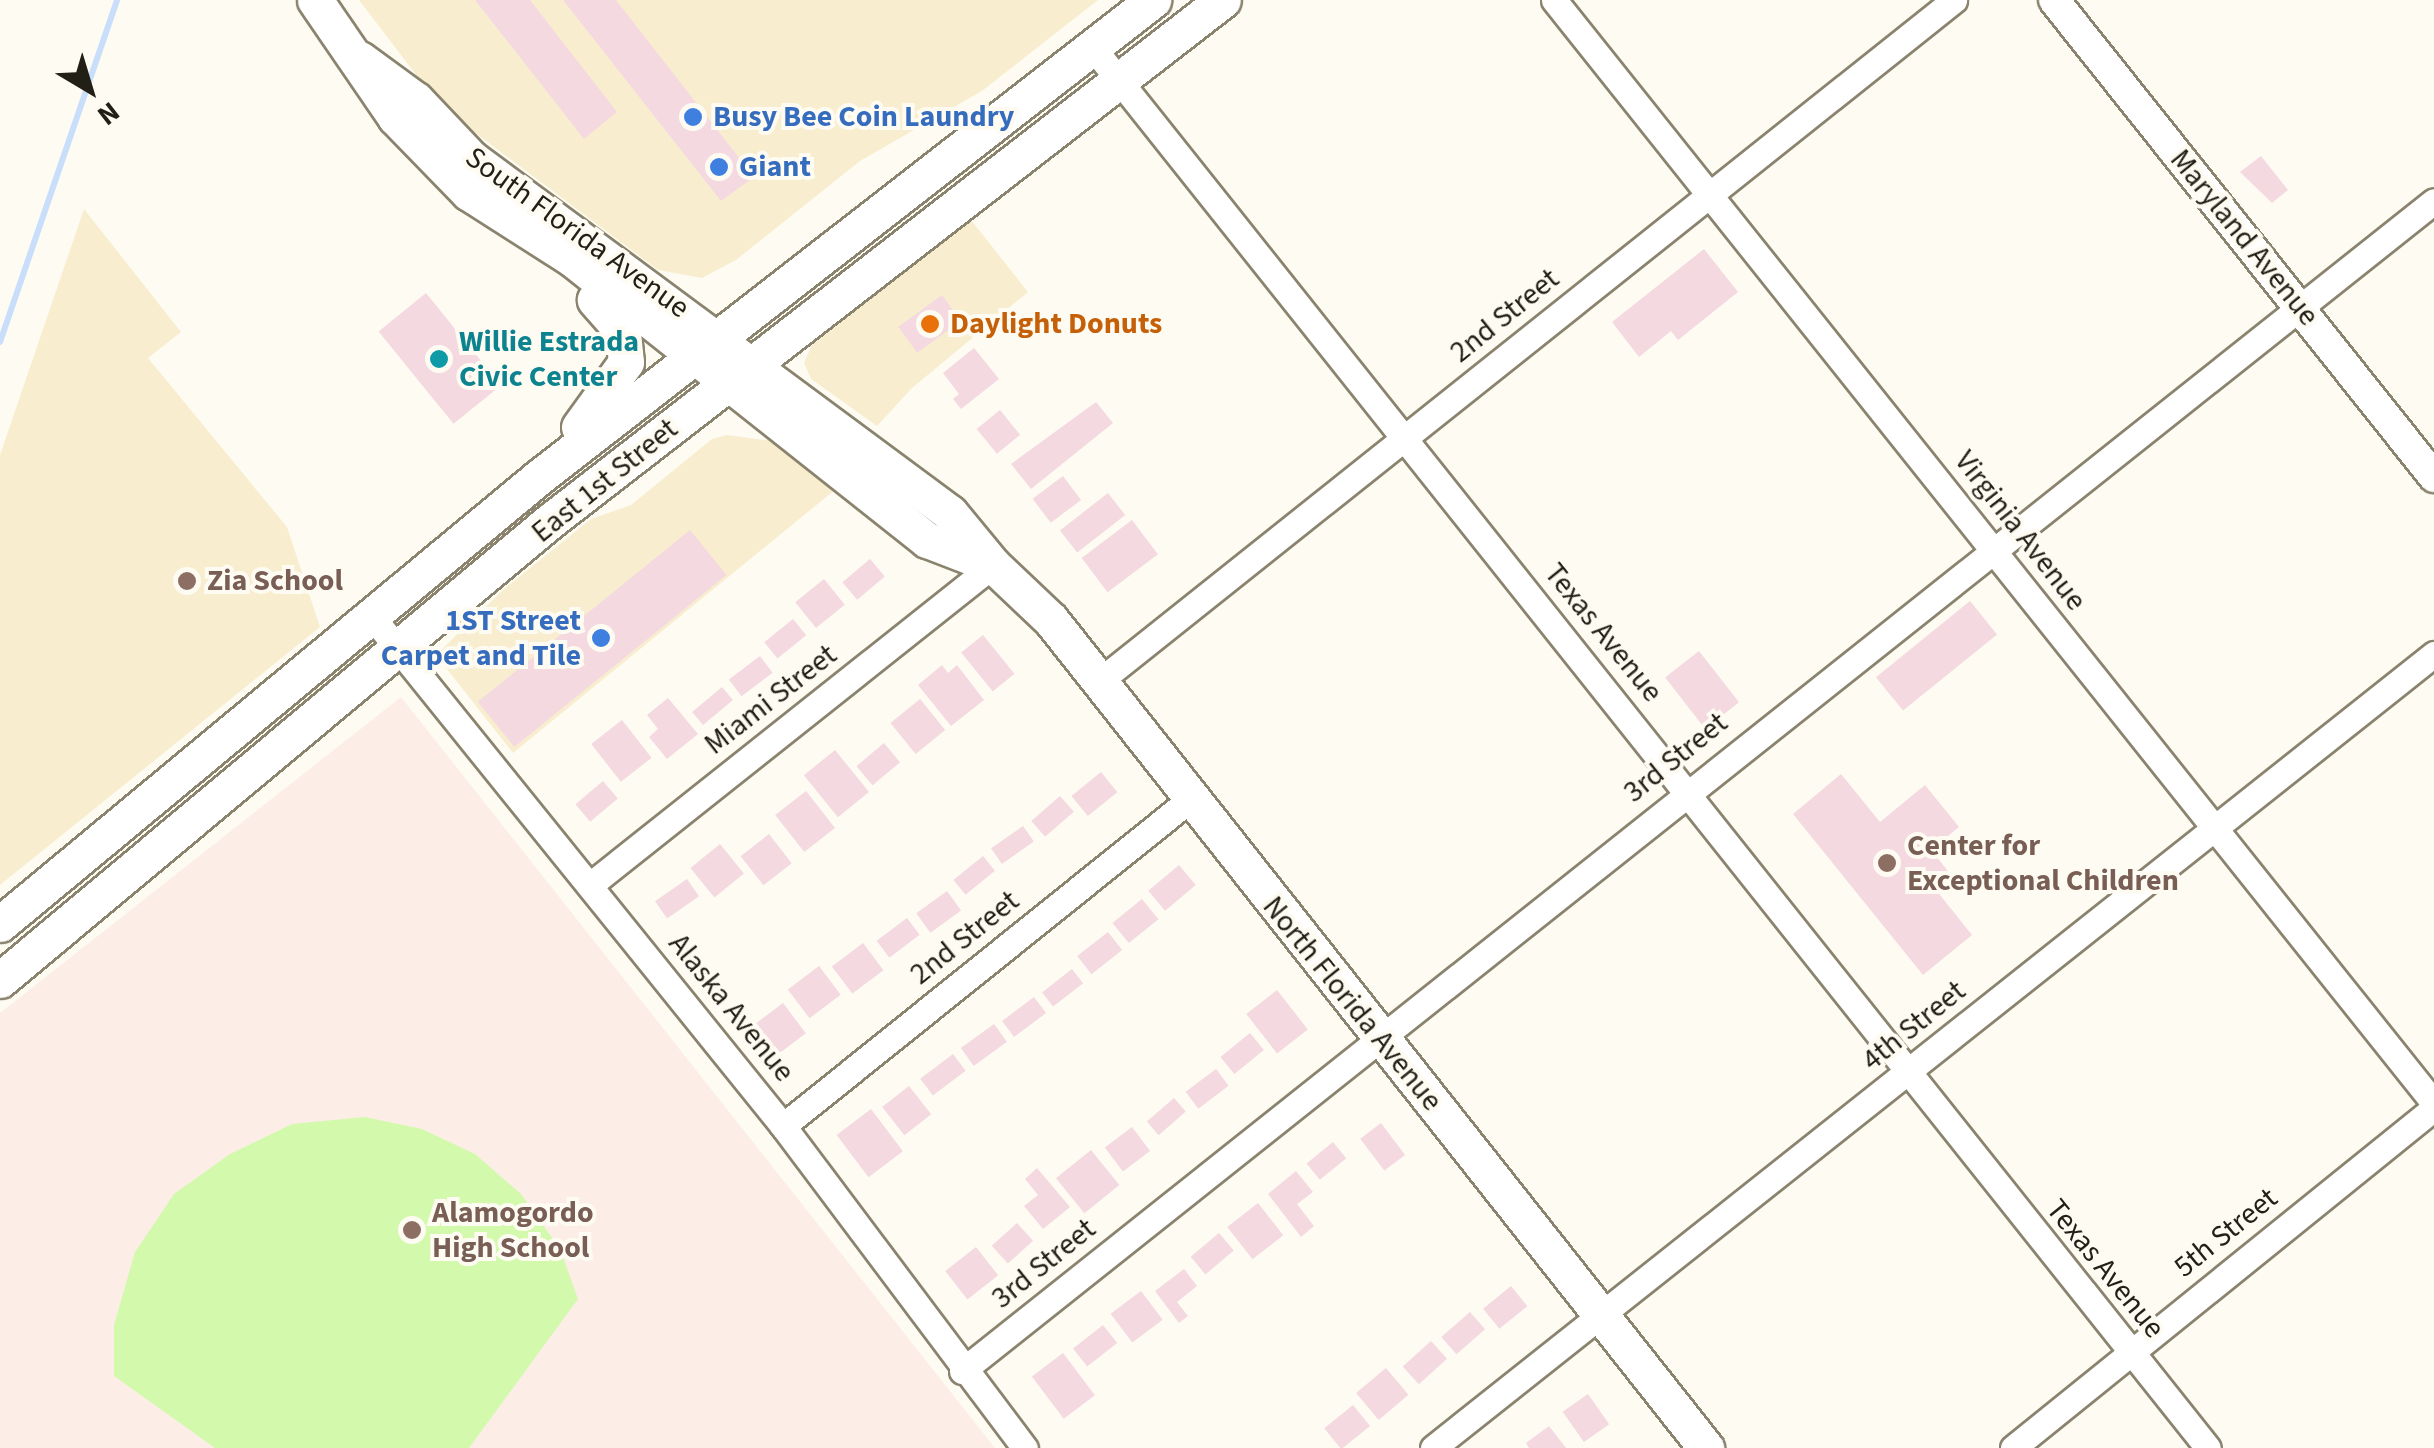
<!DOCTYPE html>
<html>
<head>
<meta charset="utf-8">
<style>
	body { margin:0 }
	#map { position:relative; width:2434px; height:1448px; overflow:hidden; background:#fefbf2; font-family:"Source Sans 3",sans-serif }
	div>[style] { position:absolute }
	.built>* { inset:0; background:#f8eecf }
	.education>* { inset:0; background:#fceee7 }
	.green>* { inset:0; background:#d3f9ac }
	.stream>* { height:6px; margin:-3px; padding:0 3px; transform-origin:3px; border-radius:3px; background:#c8defa }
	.building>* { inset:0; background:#f4d9e1; transform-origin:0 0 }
	.roads { filter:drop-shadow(2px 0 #8a836e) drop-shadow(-2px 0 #8a836e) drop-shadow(0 2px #8a836e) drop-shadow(0 -2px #8a836e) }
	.minor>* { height:25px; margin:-12.5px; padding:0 12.5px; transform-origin:12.5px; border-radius:12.5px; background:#fff }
	.tertiary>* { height:30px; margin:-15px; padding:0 15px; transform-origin:15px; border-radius:15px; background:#fff }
	.secondary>* { height:35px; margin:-17.5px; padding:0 17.5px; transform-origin:17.5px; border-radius:17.5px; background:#fff }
	.dots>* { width:28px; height:28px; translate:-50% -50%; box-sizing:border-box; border:5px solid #fefbf2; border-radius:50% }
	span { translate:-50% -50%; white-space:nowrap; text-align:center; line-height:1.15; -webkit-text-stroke:8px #fefbf2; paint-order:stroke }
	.shop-label { font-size:30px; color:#366cbe; font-weight:700 }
	.left { translate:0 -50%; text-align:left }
	.right { translate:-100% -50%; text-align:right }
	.street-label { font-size:30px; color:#221f17 }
	.food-label { font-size:30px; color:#c56008; font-weight:700 }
	.culture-label { font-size:30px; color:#0d838f; font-weight:700 }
	.education-label { font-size:30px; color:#785e54; font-weight:700 }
	.north { position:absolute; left:40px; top:40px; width:100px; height:100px; -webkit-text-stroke:8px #fefbf2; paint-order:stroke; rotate:142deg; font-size:28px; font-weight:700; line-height:40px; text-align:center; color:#221f17 }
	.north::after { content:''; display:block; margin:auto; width:35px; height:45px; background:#221f17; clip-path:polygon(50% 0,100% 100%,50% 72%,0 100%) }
</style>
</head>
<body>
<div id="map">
	<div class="built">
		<div style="clip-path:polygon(359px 0,1098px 0,982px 91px,860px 161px,736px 260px,702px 278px,658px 270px,474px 132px,420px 80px)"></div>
		<div style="clip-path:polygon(84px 209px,181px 332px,148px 358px,287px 527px,320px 627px,0 885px,0 455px)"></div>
		<div style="clip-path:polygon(971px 220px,1028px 292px,912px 388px,877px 426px,811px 379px,804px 363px,812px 345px)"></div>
		<div style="clip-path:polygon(727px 435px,780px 442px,836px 489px,513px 753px,436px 655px,504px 589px,591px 519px,631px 505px,712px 439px)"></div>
	</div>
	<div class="education">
		<div style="clip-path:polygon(401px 697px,995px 1448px,0 1448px,0 1013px)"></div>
	</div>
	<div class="green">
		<div style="clip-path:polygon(365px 1117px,422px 1129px,475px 1154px,521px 1194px,560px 1249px,578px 1299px,469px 1448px,215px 1448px,114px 1376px,114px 1325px,135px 1252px,174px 1194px,230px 1154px,292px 1124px)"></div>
	</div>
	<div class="stream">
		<div style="left:0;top:342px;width:361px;rotate:-71.1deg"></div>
	</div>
	<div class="building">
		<div style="clip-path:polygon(475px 0,530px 0,617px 112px,584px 139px)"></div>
		<div style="clip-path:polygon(563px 0,616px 0,754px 177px,721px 201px)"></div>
		<div style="clip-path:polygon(2261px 156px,2288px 190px,2272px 203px,2240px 172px)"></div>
		<div style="clip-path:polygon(1704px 249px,1738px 292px,1678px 340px,1671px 331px,1639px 357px,1612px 322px)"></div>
		<div style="left:426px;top:293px;width:119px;height:61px;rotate:51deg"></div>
		<div style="left:942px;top:295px;width:32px;height:54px;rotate:54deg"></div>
		<div style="clip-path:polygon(974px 348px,999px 379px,961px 409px,953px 399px,959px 394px,943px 373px)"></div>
		<div style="clip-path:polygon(1096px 402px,1113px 423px,1031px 489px,1011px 464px)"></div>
		<div style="left:1000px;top:410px;width:32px;height:30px;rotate:51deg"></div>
		<div style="left:1063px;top:476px;width:30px;height:38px;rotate:53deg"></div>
		<div style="left:1108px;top:493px;width:28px;height:61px;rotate:52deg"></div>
		<div style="left:1132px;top:520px;width:43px;height:63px;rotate:53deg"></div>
		<div style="left:690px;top:530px;width:58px;height:273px;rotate:51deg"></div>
		<div style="left:870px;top:559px;width:23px;height:36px;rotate:50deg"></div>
		<div style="left:824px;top:579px;width:33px;height:37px;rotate:51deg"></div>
		<div style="left:1970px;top:601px;width:43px;height:121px;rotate:51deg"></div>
		<div style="left:793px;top:619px;width:21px;height:37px;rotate:51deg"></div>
		<div style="left:983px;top:635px;width:50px;height:28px;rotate:51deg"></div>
		<div style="left:1699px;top:651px;width:65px;height:43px;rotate:52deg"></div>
		<div style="left:760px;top:656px;width:21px;height:39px;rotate:53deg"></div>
		<div style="clip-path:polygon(942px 665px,948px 673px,957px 665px,984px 700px,951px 726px,918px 685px)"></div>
		<div style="left:722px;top:687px;width:17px;height:39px;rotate:50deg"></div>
		<div style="clip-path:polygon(668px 698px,698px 734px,667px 759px,649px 737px,658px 729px,647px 715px)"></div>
		<div style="left:920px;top:699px;width:40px;height:38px;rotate:51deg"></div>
		<div style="left:622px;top:720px;width:48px;height:39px;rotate:52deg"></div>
		<div style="left:884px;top:743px;width:25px;height:36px;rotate:50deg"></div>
		<div style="left:835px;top:750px;width:54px;height:40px;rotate:51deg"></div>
		<div style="left:1101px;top:772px;width:26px;height:38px;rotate:51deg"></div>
		<div style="clip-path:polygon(1841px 774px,1880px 822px,1925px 785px,1959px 827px,1931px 850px,1952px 876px,1936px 890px,1972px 935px,1923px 975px,1793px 814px)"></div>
		<div style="left:603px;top:781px;width:23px;height:36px;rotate:50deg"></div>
		<div style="left:806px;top:791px;width:47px;height:39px;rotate:52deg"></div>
		<div style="left:1060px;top:796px;width:21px;height:38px;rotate:49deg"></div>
		<div style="left:1023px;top:826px;width:19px;height:39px;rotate:55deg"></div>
		<div style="left:769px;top:834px;width:37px;height:36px;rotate:52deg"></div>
		<div style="left:720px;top:844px;width:38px;height:38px;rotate:51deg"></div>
		<div style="left:983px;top:856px;width:19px;height:38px;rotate:51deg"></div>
		<div style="left:1179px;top:865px;width:26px;height:40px;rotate:50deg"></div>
		<div style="left:687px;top:879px;width:21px;height:39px;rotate:55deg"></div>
		<div style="left:947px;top:891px;width:24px;height:38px;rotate:54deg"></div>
		<div style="left:1142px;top:899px;width:26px;height:38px;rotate:51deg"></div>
		<div style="left:907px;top:918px;width:21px;height:38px;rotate:53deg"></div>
		<div style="left:1108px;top:932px;width:23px;height:39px;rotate:52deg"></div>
		<div style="left:863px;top:943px;width:34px;height:39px;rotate:53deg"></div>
		<div style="left:819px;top:966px;width:36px;height:39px;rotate:53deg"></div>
		<div style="left:1072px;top:969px;width:18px;height:38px;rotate:52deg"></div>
		<div style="left:1277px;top:990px;width:50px;height:39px;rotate:52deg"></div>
		<div style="left:1034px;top:997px;width:20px;height:40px;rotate:53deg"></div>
		<div style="left:783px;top:1003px;width:38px;height:39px;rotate:53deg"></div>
		<div style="left:994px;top:1024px;width:22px;height:41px;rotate:54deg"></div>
		<div style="left:1250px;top:1033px;width:22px;height:38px;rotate:51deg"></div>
		<div style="left:953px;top:1054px;width:21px;height:41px;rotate:53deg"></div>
		<div style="left:1216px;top:1069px;width:21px;height:38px;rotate:53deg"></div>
		<div style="left:909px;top:1086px;width:36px;height:34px;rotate:52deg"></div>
		<div style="left:1174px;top:1098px;width:18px;height:36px;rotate:49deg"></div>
		<div style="left:871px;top:1109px;width:53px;height:43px;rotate:53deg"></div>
		<div style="left:1381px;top:1123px;width:40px;height:26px;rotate:53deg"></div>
		<div style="left:1132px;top:1127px;width:30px;height:34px;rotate:53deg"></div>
		<div style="left:1333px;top:1142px;width:21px;height:34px;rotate:51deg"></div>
		<div style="left:1091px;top:1150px;width:45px;height:45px;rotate:51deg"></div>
		<div style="clip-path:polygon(1037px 1168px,1070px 1207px,1043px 1229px,1024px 1206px,1038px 1195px,1025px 1179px)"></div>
		<div style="clip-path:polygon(1296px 1171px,1313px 1192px,1297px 1204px,1314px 1226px,1301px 1237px,1268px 1194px)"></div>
		<div style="left:1258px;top:1203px;width:41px;height:39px;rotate:52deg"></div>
		<div style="left:1017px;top:1223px;width:24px;height:34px;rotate:48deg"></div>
		<div style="left:1219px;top:1233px;width:23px;height:37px;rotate:50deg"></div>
		<div style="left:976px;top:1247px;width:36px;height:39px;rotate:52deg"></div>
		<div style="clip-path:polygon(1184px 1269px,1197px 1286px,1177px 1302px,1188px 1316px,1179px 1323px,1155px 1291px)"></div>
		<div style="left:1511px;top:1286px;width:26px;height:36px;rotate:51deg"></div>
		<div style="left:1141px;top:1291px;width:36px;height:38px;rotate:53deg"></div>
		<div style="left:1470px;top:1312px;width:23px;height:38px;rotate:49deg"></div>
		<div style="left:1103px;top:1325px;width:23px;height:38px;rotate:52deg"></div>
		<div style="left:1431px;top:1341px;width:24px;height:38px;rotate:48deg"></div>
		<div style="left:1063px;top:1353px;width:53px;height:39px;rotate:53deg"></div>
		<div style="left:1386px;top:1368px;width:35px;height:39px;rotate:50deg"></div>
		<div style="left:1588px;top:1394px;width:37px;height:31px;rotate:55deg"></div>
		<div style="left:1353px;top:1405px;width:27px;height:37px;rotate:51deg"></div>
		<div style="clip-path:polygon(1549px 1426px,1566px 1448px,1529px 1448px,1526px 1443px)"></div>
	</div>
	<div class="roads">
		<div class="minor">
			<div style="left:1554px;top:0;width:1411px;rotate:51.42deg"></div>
			<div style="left:1094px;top:49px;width:1788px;rotate:51.47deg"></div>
			<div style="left:374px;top:619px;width:651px;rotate:51.11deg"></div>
			<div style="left:783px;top:1126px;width:403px;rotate:53.1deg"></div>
			<div style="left:1097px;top:683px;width:1096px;rotate:-38.55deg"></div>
			<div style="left:590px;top:885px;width:515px;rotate:-38.45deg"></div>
			<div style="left:783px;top:1126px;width:519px;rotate:-38.75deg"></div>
			<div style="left:962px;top:1371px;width:1880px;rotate:-38.48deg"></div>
			<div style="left:1433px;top:1448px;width:1278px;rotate:-38.42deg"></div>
			<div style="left:2013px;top:1448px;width:541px;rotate:-38.92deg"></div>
		</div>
		<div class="tertiary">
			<div style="left:2054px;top:0;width:610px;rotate:51.46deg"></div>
		</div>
		<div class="secondary">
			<div style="left:315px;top:0;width:142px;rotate:55.6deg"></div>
			<div style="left:395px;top:117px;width:106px;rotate:45.8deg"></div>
			<div style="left:469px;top:193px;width:121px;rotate:32.5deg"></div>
			<div style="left:571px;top:258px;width:454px;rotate:38.4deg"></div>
			<div style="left:927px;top:540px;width:70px;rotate:21deg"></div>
			<div style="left:360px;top:59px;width:69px;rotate:36.2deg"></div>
			<div style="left:416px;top:100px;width:80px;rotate:46.5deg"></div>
			<div style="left:471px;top:158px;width:596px;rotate:36.54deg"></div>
			<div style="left:950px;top:513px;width:67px;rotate:50.4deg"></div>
			<div style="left:993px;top:565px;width:80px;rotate:43.5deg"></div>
			<div style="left:1051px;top:620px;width:1056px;rotate:51.65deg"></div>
			<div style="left:579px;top:427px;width:80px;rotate:-54.1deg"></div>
			<div style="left:626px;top:362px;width:30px;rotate:-96deg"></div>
			<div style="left:623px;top:332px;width:43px;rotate:-131.2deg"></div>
			<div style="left:0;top:924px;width:700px;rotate:-39.67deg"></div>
			<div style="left:539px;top:477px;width:778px;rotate:-37.84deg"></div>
			<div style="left:0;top:980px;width:716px;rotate:-39.85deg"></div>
			<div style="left:550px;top:521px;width:851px;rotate:-37.75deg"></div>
		</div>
	</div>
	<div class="dots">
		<div style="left:693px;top:117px;background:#3f7fe0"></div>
		<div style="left:719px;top:167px;background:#3f7fe0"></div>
		<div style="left:930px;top:324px;background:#e8710a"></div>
		<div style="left:439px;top:359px;background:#0f9aa8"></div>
		<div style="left:187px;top:581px;background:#8d6e63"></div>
		<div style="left:601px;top:638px;background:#3f7fe0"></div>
		<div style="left:1887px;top:863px;background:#8d6e63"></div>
		<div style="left:412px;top:1230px;background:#8d6e63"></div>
	</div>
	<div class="shop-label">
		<span class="left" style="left:713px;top:117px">Busy Bee Coin Laundry</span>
		<span class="left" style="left:739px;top:167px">Giant</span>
		<span class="right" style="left:581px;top:638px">1ST Street<br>Carpet and Tile</span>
	</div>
	<div class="street-label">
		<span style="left:577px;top:233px;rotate:36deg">South Florida Avenue</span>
		<span style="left:2244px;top:238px;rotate:51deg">Maryland Avenue</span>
		<span style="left:1505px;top:316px;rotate:-39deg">2nd Street</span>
		<span style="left:605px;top:481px;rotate:-39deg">East 1st Street</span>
		<span style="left:2020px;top:531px;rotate:52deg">Virginia Avenue</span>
		<span style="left:1603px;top:633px;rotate:51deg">Texas Avenue</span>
		<span style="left:771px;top:700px;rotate:-38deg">Miami Street</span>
		<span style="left:1676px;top:758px;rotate:-39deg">3rd Street</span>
		<span style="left:965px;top:938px;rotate:-39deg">2nd Street</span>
		<span style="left:1352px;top:1004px;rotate:51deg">North Florida Avenue</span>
		<span style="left:731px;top:1008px;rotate:51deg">Alaska Avenue</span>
		<span style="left:1914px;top:1026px;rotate:-39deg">4th Street</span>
		<span style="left:2226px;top:1233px;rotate:-39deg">5th Street</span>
		<span style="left:1044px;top:1264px;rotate:-39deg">3rd Street</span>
		<span style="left:2105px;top:1269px;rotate:51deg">Texas Avenue</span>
	</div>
	<div class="food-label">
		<span class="left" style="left:950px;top:324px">Daylight Donuts</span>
	</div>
	<div class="culture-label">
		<span class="left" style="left:459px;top:359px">Willie Estrada<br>Civic Center</span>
	</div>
	<div class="education-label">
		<span class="left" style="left:207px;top:581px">Zia School</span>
		<span class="left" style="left:1907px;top:863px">Center for<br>Exceptional Children</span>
		<span class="left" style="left:432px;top:1230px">Alamogordo<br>High School</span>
	</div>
	<div class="north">N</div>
</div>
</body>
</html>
